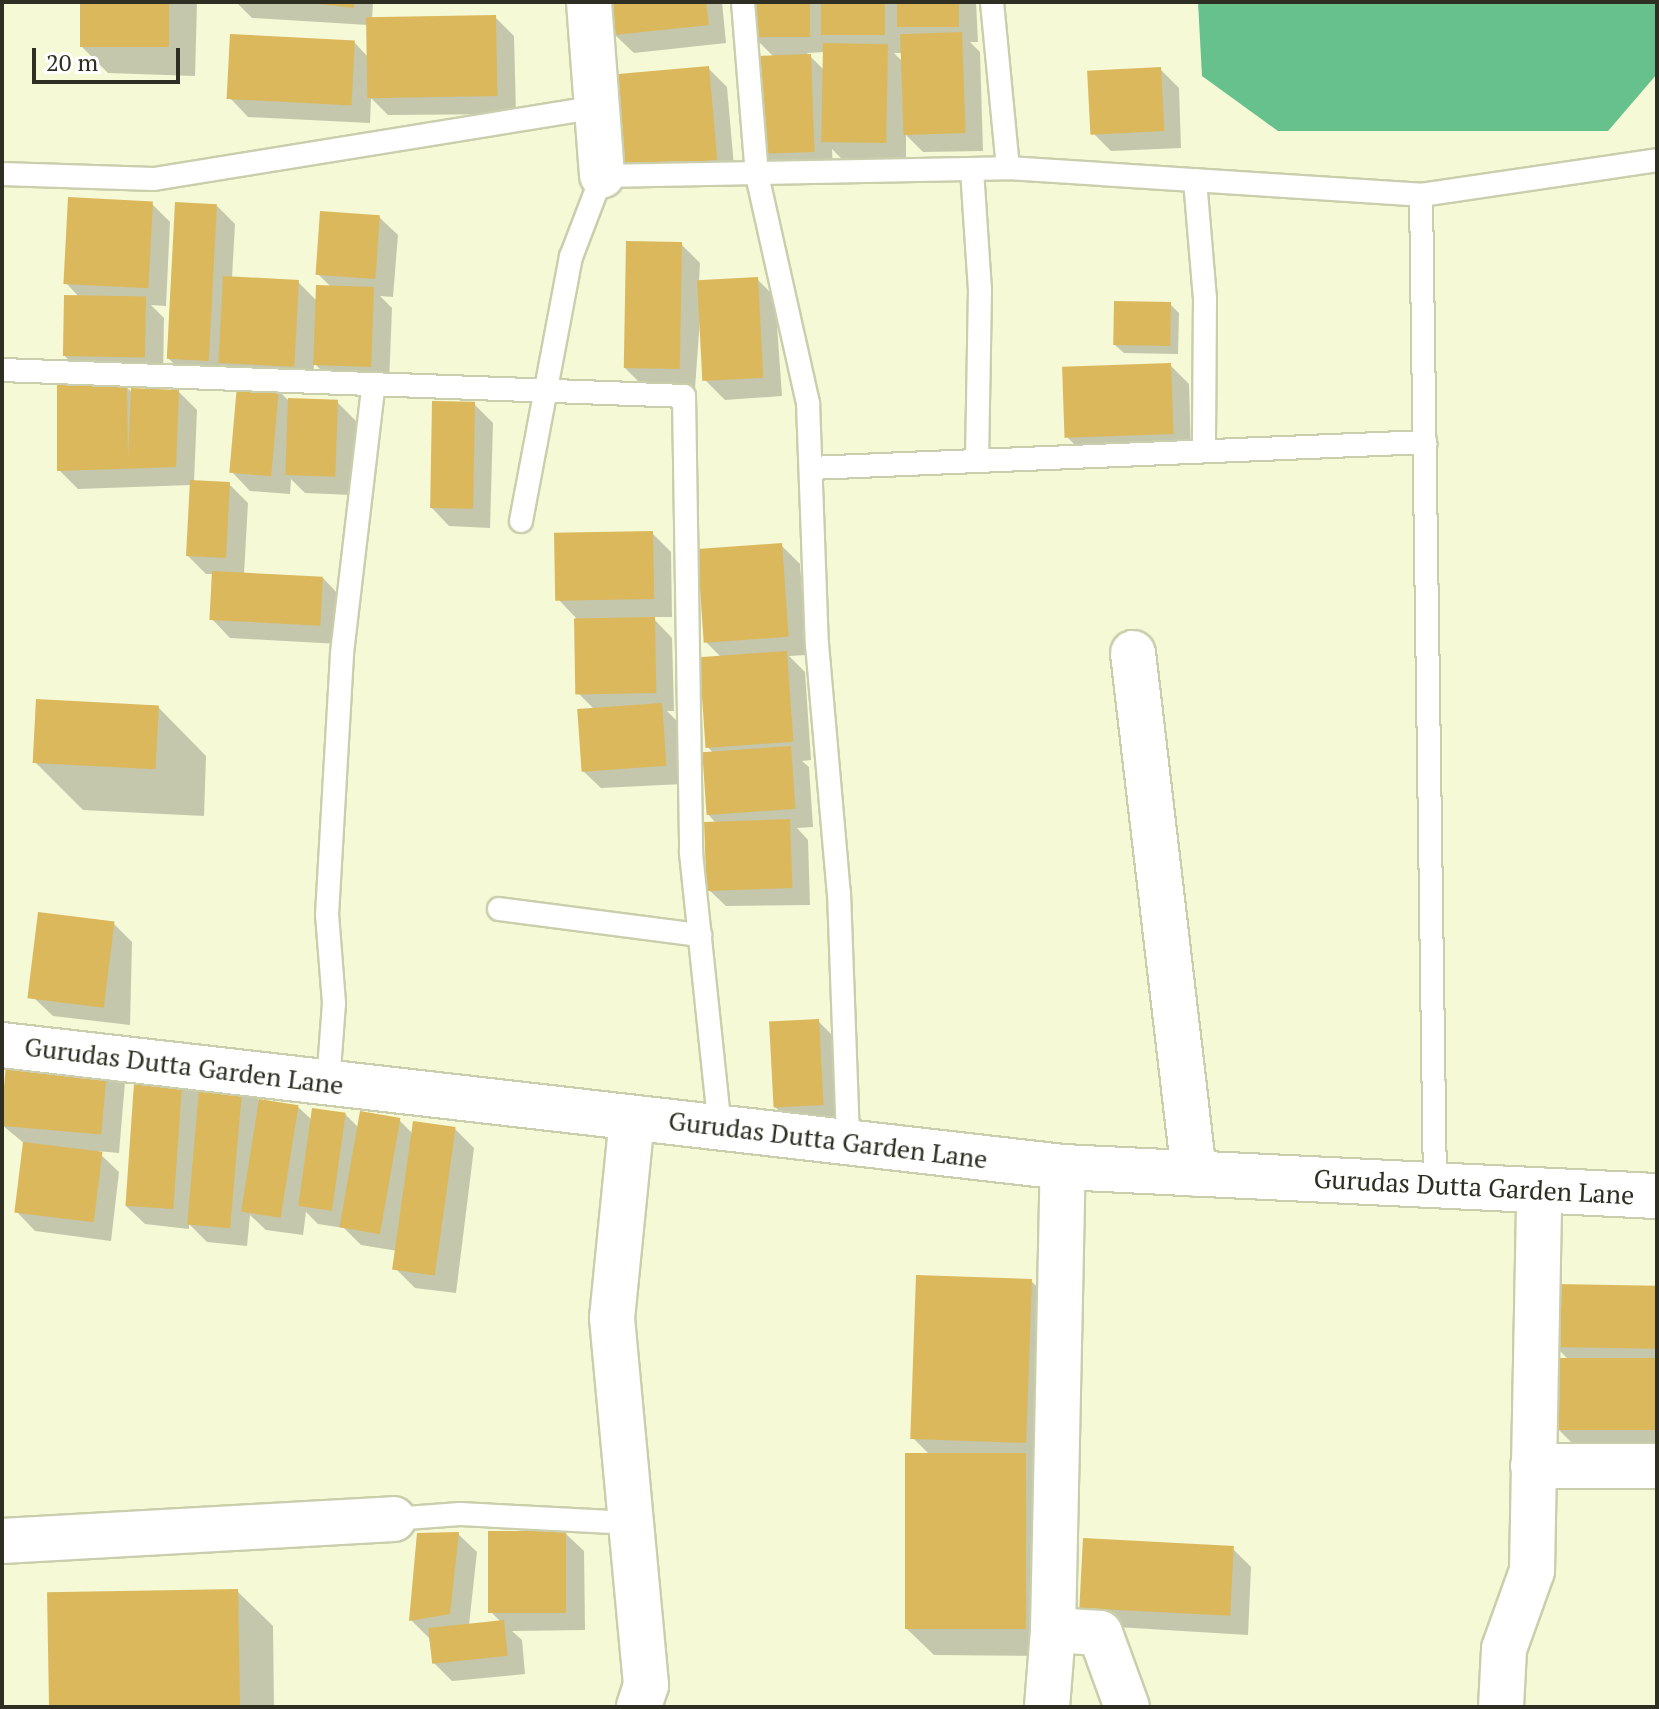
<!DOCTYPE html>
<html>
<head>
<meta charset="utf-8">
<style>
	body { margin:0 }
	#map { position:relative; width:1659px; height:1709px; overflow:hidden; background:#f6f9d6; font-family:"PT Serif",serif }
	div>[style] { position:absolute }
	.water>* { inset:0; background:#66c18c }
	.shadow>* { inset:0; background:#0003 }
	.building>* { inset:0; background:#dbb85c; transform-origin:0 0 }
	.roads { filter:drop-shadow(2px 0 #cbceac) drop-shadow(-2px 0 #cbceac) drop-shadow(0 2px #cbceac) drop-shadow(0 -2px #cbceac) }
	.service>* { height:22px; margin:-11px; padding:0 11px; transform-origin:11px; border-radius:11px; background:#fff }
	.minor>* { height:44px; margin:-22px; padding:0 22px; transform-origin:22px; border-radius:22px; background:#fff }
	span { translate:-50% -50%; white-space:nowrap; text-align:center; line-height:1.15; -webkit-text-stroke:6px #fff; paint-order:stroke }
	.street-label { font-size:26px; color:#2e2f22 }
	.frame { position:absolute; inset:0; border:4px solid #2e2f22; pointer-events:none }
	.scale { position:absolute; left:32px; top:48px; width:148px; height:36px; box-sizing:border-box; border:4px solid #2e2f22; border-top:0; padding-left:10px; font-size:24px; line-height:28px; white-space:nowrap; color:#2e2f22; -webkit-text-stroke:6px #fff; paint-order:stroke }
</style>
</head>
<body>
<div id="map">
	<div class="water">
		<div style="clip-path:polygon(1198px 2px,1657px 2px,1657px 74px,1608px 131px,1278px 131px,1202px 76px)"></div>
	</div>
	<div class="shadow">
		<div style="clip-path:polygon(82px 2px,197px 2px,195px 76px,108px 73px,81px 46px)"></div>
		<div style="clip-path:polygon(236px 2px,373px 2px,372px 20px,495px 17px,514px 36px,516px 114px,388px 115px,371px 98px,370px 123px,248px 117px,230px 98px,354px 42px,369px 58px,368px 25px,252px 18px)"></div>
		<div style="clip-path:polygon(612px 2px,722px 2px,726px 43px,634px 53px,615px 35px)"></div>
		<div style="clip-path:polygon(evenodd,751px 2px,976px 2px,978px 42px,970px 42px,980px 52px,983px 151px,923px 152px,906px 135px,906px 159px,843px 160px,832px 149px,833px 170px,778px 171px,760px 153px,774px 57px,753px 36px,751px 2px,824px 52px,824px 70px,807px 53px,824px 52px,751px 2px,894px 53px,902px 53px,902px 61px,894px 53px)"></div>
		<div style="clip-path:polygon(708px 68px,727px 87px,735px 178px,643px 186px)"></div>
		<div style="clip-path:polygon(1160px 69px,1179px 88px,1181px 148px,1111px 151px,1092px 132px)"></div>
		<div style="clip-path:polygon(152px 204px,170px 222px,166px 306px,151px 305px,164px 318px,163px 377px,82px 374px,64px 355px,80px 298px,66px 283px)"></div>
		<div style="clip-path:polygon(217px 206px,235px 224px,232px 278px,298px 282px,317px 301px,331px 287px,318px 274px,379px 217px,398px 235px,393px 297px,380px 296px,392px 308px,389px 384px,333px 382px,314px 363px,313px 384px,239px 380px,226px 367px,225px 380px,186px 376px,168px 358px)"></div>
		<div style="clip-path:polygon(681px 244px,700px 263px,699px 282px,757px 279px,775px 297px,782px 396px,725px 400px,706px 381px,701px 305px,695px 388px,643px 386px,624px 367px)"></div>
		<div style="clip-path:polygon(1170px 304px,1179px 313px,1178px 354px,1124px 353px,1115px 345px)"></div>
		<div style="clip-path:polygon(1170px 365px,1189px 384px,1191px 452px,1085px 455px,1067px 437px)"></div>
		<div style="clip-path:polygon(126px 387px,133px 393px,179px 392px,197px 410px,194px 482px,229px 484px,248px 503px,244px 574px,323px 578px,341px 597px,339px 644px,230px 638px,212px 619px,214px 574px,206px 574px,187px 555px,191px 485px,78px 489px,59px 470px)"></div>
		<div style="clip-path:polygon(279px 391px,288px 400px,337px 402px,356px 421px,352px 495px,305px 493px,291px 479px,290px 494px,250px 491px,232px 472px)"></div>
		<div style="clip-path:polygon(474px 404px,493px 423px,490px 528px,449px 526px,431px 507px)"></div>
		<div style="clip-path:polygon(652px 533px,671px 552px,672px 617px,652px 617px,672px 638px,674px 711px,667px 711px,680px 724px,683px 784px,601px 788px,582px 770px,594px 709px,578px 693px,576px 618px,558px 599px)"></div>
		<div style="clip-path:polygon(781px 545px,800px 564px,807px 655px,789px 656px,805px 672px,811px 760px,802px 761px,809px 767px,813px 827px,797px 828px,808px 840px,810px 905px,726px 906px,707px 888px,715px 822px,708px 814px,714px 754px,707px 746px,721px 657px,706px 642px)"></div>
		<div style="clip-path:polygon(158px 707px,206px 756px,204px 816px,83px 810px,35px 762px)"></div>
		<div style="clip-path:polygon(113px 923px,132px 942px,130px 1025px,53px 1016px,34px 998px)"></div>
		<div style="clip-path:polygon(818px 1021px,837px 1040px,840px 1123px,793px 1124px,774px 1106px)"></div>
		<div style="clip-path:polygon(107px 1064px,125px 1082px,119px 1153px,97px 1151px,119px 1172px,111px 1241px,35px 1231px,17px 1212px,25px 1144px,2px 1125px)"></div>
		<div style="clip-path:polygon(182px 1074px,201px 1093px,243px 1084px,260px 1101px,298px 1107px,312px 1120px,345px 1114px,359px 1128px,399px 1120px,413px 1134px,455px 1129px,474px 1148px,456px 1293px,415px 1288px,396px 1269px,398px 1251px,361px 1245px,344px 1228px,318px 1224px,306px 1212px,303px 1235px,266px 1230px,250px 1215px,247px 1246px,207px 1242px,189px 1224px,189px 1229px,145px 1224px,126px 1206px)"></div>
		<div style="clip-path:polygon(1031px 1281px,1059px 1308px,1052px 1656px,934px 1655px,906px 1628px,930px 1455px,913px 1438px)"></div>
		<div style="clip-path:polygon(1657px 1288px,1657px 1448px,1578px 1449px,1559px 1430px,1570px 1361px,1555px 1346px)"></div>
		<div style="clip-path:polygon(565px 1533px,584px 1551px,585px 1630px,512px 1631px,522px 1640px,525px 1674px,452px 1681px,433px 1662px,429px 1638px,411px 1620px,458px 1534px,477px 1552px,469px 1625px,501px 1622px,491px 1612px)"></div>
		<div style="clip-path:polygon(1233px 1549px,1251px 1567px,1248px 1635px,1100px 1626px,1082px 1608px)"></div>
		<div style="clip-path:polygon(237px 1591px,273px 1626px,274px 1707px,51px 1707px)"></div>
	</div>
	<div class="building">
		<div style="left:80px;top:2px;width:89px;height:45px"></div>
		<div style="clip-path:polygon(301px 2px,354px 2px,354px 8px)"></div>
		<div style="clip-path:polygon(610px 2px,706px 2px,709px 25px,614px 35px)"></div>
		<div style="left:749px;top:2px;width:61px;height:35px"></div>
		<div style="left:821px;top:2px;width:64px;height:33px"></div>
		<div style="left:897px;top:2px;width:62px;height:25px"></div>
		<div style="left:496px;top:15px;width:81px;height:130px;rotate:89deg"></div>
		<div style="left:962px;top:32px;width:101px;height:62px;rotate:88deg"></div>
		<div style="left:230px;top:34px;width:125px;height:65px;rotate:3deg"></div>
		<div style="left:823px;top:43px;width:65px;height:99px;rotate:1deg"></div>
		<div style="left:811px;top:54px;width:98px;height:57px;rotate:88deg"></div>
		<div style="left:709px;top:66px;width:94px;height:94px;rotate:85deg"></div>
		<div style="left:1161px;top:67px;width:64px;height:74px;rotate:87deg"></div>
		<div style="left:68px;top:197px;width:85px;height:87px;rotate:3deg"></div>
		<div style="left:175px;top:202px;width:42px;height:157px;rotate:3deg"></div>
		<div style="left:320px;top:211px;width:60px;height:64px;rotate:4deg"></div>
		<div style="left:626px;top:241px;width:56px;height:127px;rotate:1deg"></div>
		<div style="left:223px;top:276px;width:76px;height:87px;rotate:3deg"></div>
		<div style="left:758px;top:277px;width:101px;height:61px;rotate:87deg"></div>
		<div style="left:316px;top:285px;width:58px;height:80px;rotate:2deg"></div>
		<div style="left:64px;top:295px;width:82px;height:61px;rotate:1deg"></div>
		<div style="left:1114px;top:301px;width:57px;height:44px;rotate:1deg"></div>
		<div style="left:1171px;top:363px;width:71px;height:109px;rotate:88deg"></div>
		<div style="clip-path:polygon(57px 384px,127px 385px,128px 458px,131px 388px,179px 390px,176px 467px,57px 471px)"></div>
		<div style="left:237px;top:385px;width:42px;height:88px;rotate:5deg"></div>
		<div style="left:288px;top:398px;width:50px;height:77px;rotate:2deg"></div>
		<div style="left:432px;top:401px;width:43px;height:107px;rotate:1deg"></div>
		<div style="left:190px;top:480px;width:40px;height:76px;rotate:3deg"></div>
		<div style="left:653px;top:531px;width:68px;height:99px;rotate:89deg"></div>
		<div style="left:782px;top:543px;width:94px;height:85px;rotate:86deg"></div>
		<div style="left:212px;top:571px;width:111px;height:49px;rotate:3deg"></div>
		<div style="left:655px;top:617px;width:76px;height:81px;rotate:89deg"></div>
		<div style="left:787px;top:651px;width:91px;height:88px;rotate:86deg"></div>
		<div style="left:36px;top:699px;width:123px;height:64px;rotate:3deg"></div>
		<div style="left:662px;top:703px;width:63px;height:85px;rotate:86deg"></div>
		<div style="left:791px;top:746px;width:63px;height:89px;rotate:86deg"></div>
		<div style="left:790px;top:819px;width:69px;height:86px;rotate:88deg"></div>
		<div style="left:38px;top:912px;width:77px;height:87px;rotate:7deg"></div>
		<div style="left:819px;top:1019px;width:86px;height:50px;rotate:87deg"></div>
		<div style="left:7px;top:1053px;width:101px;height:73px;rotate:5deg"></div>
		<div style="left:135px;top:1069px;width:48px;height:137px;rotate:4deg"></div>
		<div style="left:200px;top:1078px;width:43px;height:147px;rotate:5deg"></div>
		<div style="left:259px;top:1099px;width:40px;height:114px;rotate:9deg"></div>
		<div style="left:312px;top:1108px;width:34px;height:99px;rotate:8deg"></div>
		<div style="left:360px;top:1111px;width:41px;height:118px;rotate:10deg"></div>
		<div style="left:413px;top:1121px;width:43px;height:150px;rotate:8deg"></div>
		<div style="left:23px;top:1142px;width:80px;height:71px;rotate:7deg"></div>
		<div style="left:916px;top:1275px;width:116px;height:164px;rotate:2deg"></div>
		<div style="left:1554px;top:1284px;width:103px;height:63px;rotate:1deg"></div>
		<div style="left:1657px;top:1358px;width:72px;height:101px;rotate:90deg"></div>
		<div style="left:905px;top:1453px;width:121px;height:176px"></div>
		<div style="left:488px;top:1531px;width:78px;height:82px"></div>
		<div style="clip-path:polygon(459px 1532px,450px 1614px,409px 1621px,417px 1533px)"></div>
		<div style="left:1083px;top:1538px;width:151px;height:70px;rotate:3deg"></div>
		<div style="left:238px;top:1589px;width:118px;height:191px;rotate:89deg"></div>
		<div style="left:504px;top:1620px;width:36px;height:76px;rotate:84deg"></div>
	</div>
	<div class="roads">
		<div class="service">
			<div style="left:743px;top:2px;width:174px;rotate:85.4deg"></div>
			<div style="left:757px;top:175px;width:234px;rotate:77.4deg"></div>
			<div style="left:808px;top:403px;width:241px;rotate:87.9deg"></div>
			<div style="left:817px;top:644px;width:250px;rotate:85deg"></div>
			<div style="left:839px;top:893px;width:250px;rotate:87.9deg"></div>
			<div style="left:992px;top:2px;width:167px;rotate:84.5deg"></div>
			<div style="left:972px;top:170px;width:119px;rotate:86.2deg"></div>
			<div style="left:980px;top:289px;width:172px;rotate:91deg"></div>
			<div style="left:2px;top:174px;width:152px;rotate:1.9deg"></div>
			<div style="left:154px;top:179px;width:449px;rotate:-9.2deg"></div>
			<div style="left:1195px;top:180px;width:118px;rotate:85.2deg"></div>
			<div style="left:1205px;top:298px;width:153px;rotate:90.4deg"></div>
			<div style="left:1421px;top:195px;width:990px;rotate:89.19deg"></div>
			<div style="left:2px;top:370px;width:682px;rotate:2.18deg"></div>
			<div style="left:684px;top:396px;width:457px;rotate:89.1deg"></div>
			<div style="left:691px;top:853px;width:277px;rotate:84deg"></div>
			<div style="left:811px;top:468px;width:615px;rotate:-2.42deg"></div>
			<div style="left:521px;top:521px;width:269px;rotate:-79.3deg"></div>
			<div style="left:571px;top:257px;width:87px;rotate:-69.1deg"></div>
			<div style="left:602px;top:176px;width:406px;rotate:-1.1deg"></div>
			<div style="left:1008px;top:168px;width:414px;rotate:3.7deg"></div>
			<div style="left:1421px;top:195px;width:239px;rotate:-8.4deg"></div>
			<div style="left:499px;top:909px;width:203px;rotate:7.4deg"></div>
			<div style="left:328px;top:1083px;width:80px;rotate:-85.7deg"></div>
			<div style="left:334px;top:1003px;width:88px;rotate:-94.5deg"></div>
			<div style="left:327px;top:915px;width:262px;rotate:-86.7deg"></div>
			<div style="left:342px;top:653px;width:267px;rotate:-83.3deg"></div>
			<div style="left:393px;top:1519px;width:67px;rotate:-4.3deg"></div>
			<div style="left:460px;top:1514px;width:171px;rotate:3deg"></div>
		</div>
		<div class="minor">
			<div style="left:589px;top:2px;width:174px;rotate:85.7deg"></div>
			<div style="left:1133px;top:653px;width:524px;rotate:83.31deg"></div>
			<div style="left:2px;top:1045px;width:1068px;rotate:6.56deg"></div>
			<div style="left:1063px;top:1167px;width:595px;rotate:2.8deg"></div>
			<div style="left:632px;top:1118px;width:201px;rotate:95.7deg"></div>
			<div style="left:612px;top:1318px;width:369px;rotate:84.7deg"></div>
			<div style="left:646px;top:1685px;width:23px;rotate:108deg"></div>
			<div style="left:1533px;top:1466px;width:124px"></div>
			<div style="left:2px;top:1541px;width:392px;rotate:-3.2deg"></div>
			<div style="left:1053px;top:1630px;width:47px;rotate:3.7deg"></div>
			<div style="left:1100px;top:1633px;width:79px;rotate:70deg"></div>
			<div style="left:1047px;top:1707px;width:77px;rotate:-85.5deg"></div>
			<div style="left:1053px;top:1630px;width:463px;rotate:-88.8deg"></div>
			<div style="left:1501px;top:1707px;width:58px;rotate:-87deg"></div>
			<div style="left:1504px;top:1649px;width:83px;rotate:-70.3deg"></div>
			<div style="left:1532px;top:1571px;width:381px;rotate:-88.9deg"></div>
		</div>
	</div>
	<div class="street-label">
		<span style="left:184px;top:1066px;rotate:7deg">Gurudas Dutta Garden Lane</span>
		<span style="left:828px;top:1140px;rotate:7deg">Gurudas Dutta Garden Lane</span>
		<span style="left:1474px;top:1187px;rotate:3deg">Gurudas Dutta Garden Lane</span>
	</div>
	<div class="frame"></div>
	<div class="scale">20 m</div>
</div>
</body>
</html>
